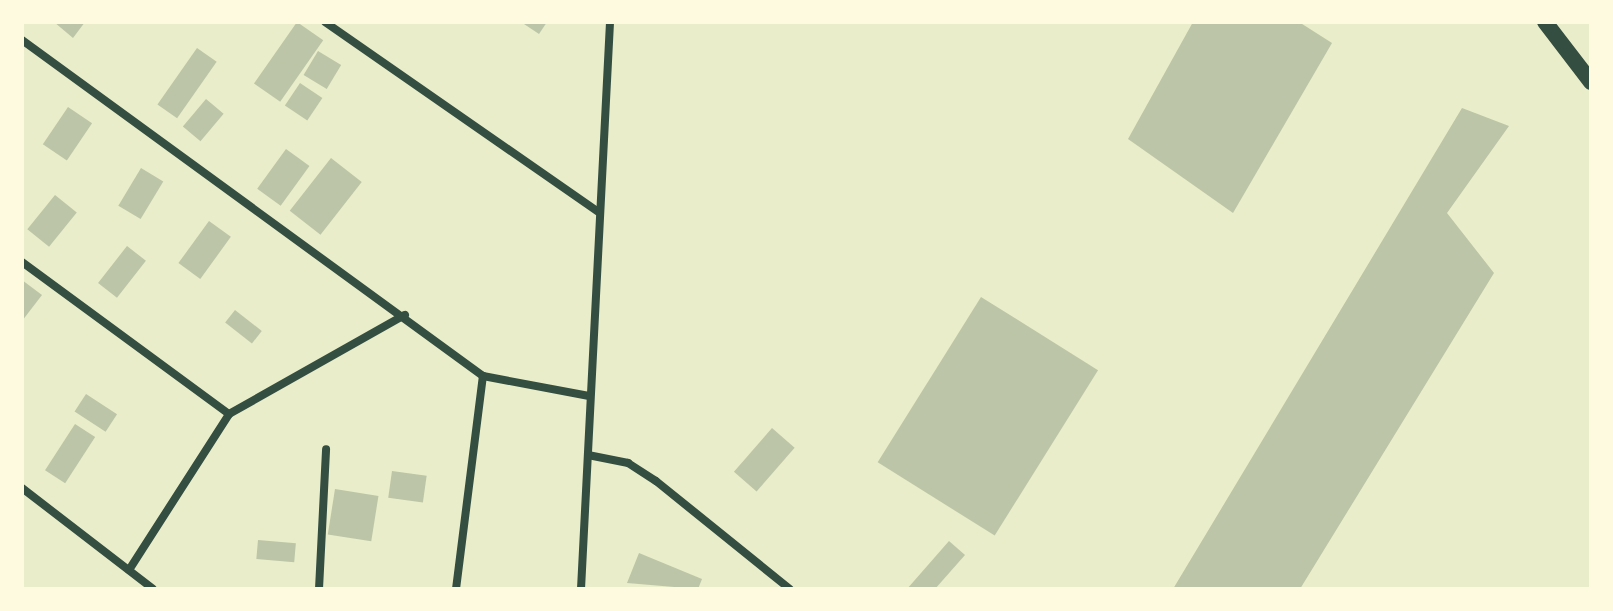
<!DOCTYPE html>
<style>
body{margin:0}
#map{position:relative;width:1613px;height:611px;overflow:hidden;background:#e9edc9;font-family:Roboto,sans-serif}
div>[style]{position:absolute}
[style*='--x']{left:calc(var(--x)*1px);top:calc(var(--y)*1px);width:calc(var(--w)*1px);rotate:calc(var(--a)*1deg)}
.building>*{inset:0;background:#bcc5a7;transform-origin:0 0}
.minor>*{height:8px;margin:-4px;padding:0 4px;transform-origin:4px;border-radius:4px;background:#344e41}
.secondary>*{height:16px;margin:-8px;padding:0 8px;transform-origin:8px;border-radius:8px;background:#344e41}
span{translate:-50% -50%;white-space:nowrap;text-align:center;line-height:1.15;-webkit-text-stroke:6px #fefae0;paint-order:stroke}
.frame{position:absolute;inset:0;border:24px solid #fefae0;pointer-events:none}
</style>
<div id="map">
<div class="building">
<i style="clip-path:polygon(54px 22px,85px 22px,73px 38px)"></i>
<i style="left:297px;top:22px;width:32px;height:75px;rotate:35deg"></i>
<i style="clip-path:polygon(521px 22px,547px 22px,539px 34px)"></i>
<i style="clip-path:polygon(1193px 22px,1299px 22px,1332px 43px,1233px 213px,1128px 139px)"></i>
<i style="left:197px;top:48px;width:24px;height:69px;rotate:35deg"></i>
<i style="left:318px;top:51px;width:27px;height:28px;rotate:31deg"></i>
<i style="left:300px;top:83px;width:27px;height:27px;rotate:34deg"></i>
<i style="left:206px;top:99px;width:23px;height:36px;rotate:40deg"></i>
<i style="left:68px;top:107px;width:29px;height:45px;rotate:34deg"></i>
<i style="clip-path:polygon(1462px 108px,1509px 126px,1447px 213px,1494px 273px,1300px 589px,1173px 589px)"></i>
<i style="left:286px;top:149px;width:29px;height:49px;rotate:36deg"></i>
<i style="left:331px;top:158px;width:39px;height:67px;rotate:38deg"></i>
<i style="left:141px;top:168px;width:26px;height:44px;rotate:31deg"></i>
<i style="left:55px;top:195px;width:28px;height:44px;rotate:39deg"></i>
<i style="left:209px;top:221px;width:27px;height:52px;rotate:36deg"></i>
<i style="left:127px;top:246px;width:24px;height:47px;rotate:38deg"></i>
<i style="clip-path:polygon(22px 280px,42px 295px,22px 321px)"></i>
<i style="left:981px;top:297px;width:138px;height:195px;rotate:32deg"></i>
<i style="left:235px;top:310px;width:34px;height:16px;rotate:38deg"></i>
<i style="left:86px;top:394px;width:37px;height:21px;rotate:33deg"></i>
<i style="left:75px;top:424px;width:24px;height:55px;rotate:33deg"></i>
<i style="left:772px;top:428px;width:30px;height:58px;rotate:41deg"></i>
<i style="left:392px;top:471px;width:35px;height:27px;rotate:8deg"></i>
<i style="left:335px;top:489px;width:44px;height:46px;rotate:9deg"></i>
<i style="left:258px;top:540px;width:38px;height:19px;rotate:5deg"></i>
<i style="clip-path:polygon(949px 541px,965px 555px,935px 589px,907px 589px)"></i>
<i style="clip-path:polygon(639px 553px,702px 579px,698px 589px,627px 583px)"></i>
</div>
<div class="minor">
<i style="--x:325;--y:22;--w:333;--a:34.8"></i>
<i style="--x:22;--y:40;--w:570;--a:36.09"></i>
<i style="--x:483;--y:376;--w:108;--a:10.7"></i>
<i style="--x:22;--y:262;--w:257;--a:36.3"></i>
<i style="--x:588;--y:455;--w:41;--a:11.3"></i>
<i style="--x:628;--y:463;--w:33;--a:33"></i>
<i style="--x:656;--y:481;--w:172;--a:38.9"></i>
<i style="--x:22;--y:488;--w:165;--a:37.6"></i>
<i style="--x:129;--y:570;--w:185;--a:-57.3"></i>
<i style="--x:229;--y:414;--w:202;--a:-29.4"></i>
<i style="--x:319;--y:589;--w:140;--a:-87.1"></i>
<i style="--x:456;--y:589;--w:215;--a:-82.8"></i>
<i style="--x:581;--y:589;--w:568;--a:-87.07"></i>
</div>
<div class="secondary">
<i style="--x:1545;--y:22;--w:76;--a:52.5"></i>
</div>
<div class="frame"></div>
</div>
